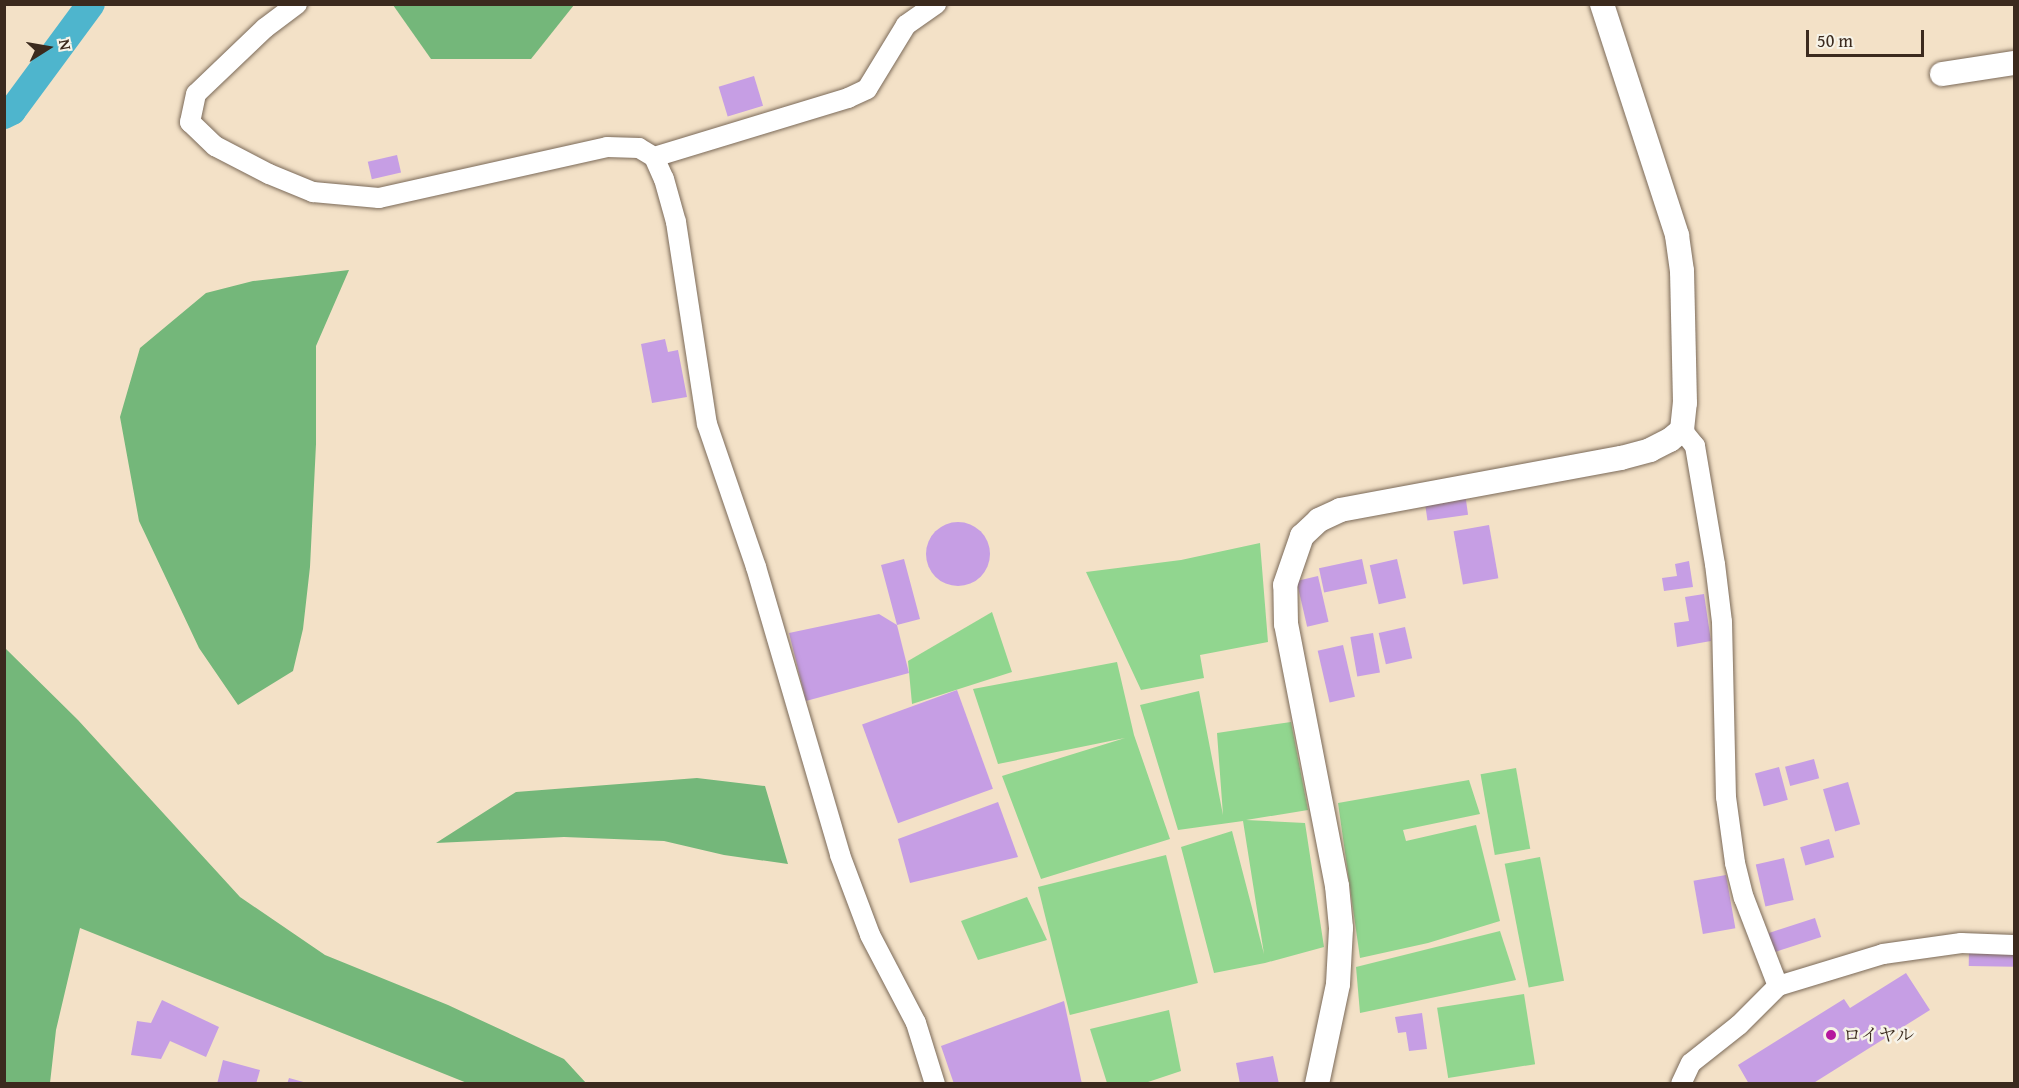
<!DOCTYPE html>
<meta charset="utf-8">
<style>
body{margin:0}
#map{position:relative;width:2019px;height:1088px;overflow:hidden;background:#f3e1c7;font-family:"Gentium Book Plus","Noto Serif JP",serif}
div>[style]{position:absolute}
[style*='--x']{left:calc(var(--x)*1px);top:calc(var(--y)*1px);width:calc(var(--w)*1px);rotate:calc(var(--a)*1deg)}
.green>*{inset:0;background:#91d68f;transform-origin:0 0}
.forest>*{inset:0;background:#74b77a}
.river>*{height:28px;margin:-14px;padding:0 14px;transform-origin:14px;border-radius:14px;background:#4eb5cd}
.building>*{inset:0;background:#c69ee4;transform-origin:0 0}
.round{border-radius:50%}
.roads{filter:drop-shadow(0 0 2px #7b6a59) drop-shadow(0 0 2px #7b6a59)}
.minor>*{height:20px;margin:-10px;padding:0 10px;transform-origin:10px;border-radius:10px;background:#fff}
.tertiary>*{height:24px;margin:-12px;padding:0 12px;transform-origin:12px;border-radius:12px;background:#fff}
.dots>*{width:16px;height:16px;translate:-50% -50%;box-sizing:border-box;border:3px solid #f7f3e8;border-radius:50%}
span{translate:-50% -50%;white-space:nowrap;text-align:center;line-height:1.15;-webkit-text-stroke:5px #f7f3e8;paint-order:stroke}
.poi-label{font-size:18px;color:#3b2a1e}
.left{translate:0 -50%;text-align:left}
.frame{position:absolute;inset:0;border:6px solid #3b2a1e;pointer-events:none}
.north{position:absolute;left:18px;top:18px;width:60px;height:60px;-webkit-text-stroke:4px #f7f3e8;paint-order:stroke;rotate:79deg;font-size:16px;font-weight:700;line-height:24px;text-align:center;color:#3b2a1e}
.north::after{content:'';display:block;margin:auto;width:21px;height:27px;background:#3b2a1e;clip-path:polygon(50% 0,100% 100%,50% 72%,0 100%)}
.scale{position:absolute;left:1806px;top:30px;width:118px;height:27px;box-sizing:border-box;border:3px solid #3b2a1e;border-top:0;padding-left:8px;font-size:18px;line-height:21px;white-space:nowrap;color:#3b2a1e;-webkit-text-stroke:4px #f7f3e8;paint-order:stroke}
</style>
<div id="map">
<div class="green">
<i style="clip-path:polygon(1260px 543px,1268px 642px,1200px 655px,1204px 678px,1141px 690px,1086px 572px,1181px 560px)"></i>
<i style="clip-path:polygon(992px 612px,1012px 672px,912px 704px,908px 661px)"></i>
<i style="clip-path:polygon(1117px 662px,1134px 735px,1170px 839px,1041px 879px,1002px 776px,1125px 738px,998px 764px,973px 689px)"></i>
<i style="clip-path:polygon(1199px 691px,1223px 815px,1217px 733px,1291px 722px,1308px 810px,1246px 820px,1305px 823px,1324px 947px,1265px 963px,1214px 973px,1181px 847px,1232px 831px,1264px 954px,1243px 821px,1178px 830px,1140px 705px)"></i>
<i style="left:1516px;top:768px;width:82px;height:36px;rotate:80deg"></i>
<i style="clip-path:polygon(1469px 780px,1480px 814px,1403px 830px,1406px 841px,1476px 825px,1500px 921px,1428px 943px,1360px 958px,1338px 803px)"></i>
<i style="left:1166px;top:855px;width:132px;height:132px;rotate:76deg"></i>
<i style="left:1540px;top:857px;width:126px;height:36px;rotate:79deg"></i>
<i style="clip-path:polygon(1027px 897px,1047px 940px,978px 960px,961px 921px)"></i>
<i style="clip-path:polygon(1500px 931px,1516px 980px,1360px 1013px,1356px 967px)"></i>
<i style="left:1524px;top:994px;width:71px;height:88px;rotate:81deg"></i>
<i style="clip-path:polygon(1169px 1010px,1181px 1071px,1145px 1083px,1107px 1083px,1090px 1029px)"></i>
</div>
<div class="forest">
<i style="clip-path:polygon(393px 5px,574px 5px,531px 59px,431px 59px)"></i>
<i style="clip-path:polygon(349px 270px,316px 346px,316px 444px,310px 567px,303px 629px,293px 671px,238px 705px,199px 648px,139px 521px,120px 417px,140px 348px,206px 293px,253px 281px)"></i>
<i style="clip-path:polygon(5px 648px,78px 720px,240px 897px,325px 955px,448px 1005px,564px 1059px,586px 1083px,467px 1083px,80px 928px,56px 1030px,50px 1083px,5px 1083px)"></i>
<i style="clip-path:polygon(697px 778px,765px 786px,788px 864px,724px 855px,664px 841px,564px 837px,436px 843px,516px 792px)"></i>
</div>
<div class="river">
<i style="--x:4;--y:115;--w:9;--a:-27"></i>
<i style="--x:12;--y:111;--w:133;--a:-53.6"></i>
</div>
<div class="building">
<i style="left:754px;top:76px;width:31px;height:37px;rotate:73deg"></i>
<i style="left:397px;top:155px;width:18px;height:30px;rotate:77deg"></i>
<i style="clip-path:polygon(665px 339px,668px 352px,678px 350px,687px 397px,652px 403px,641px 344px)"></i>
<i style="left:1465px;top:493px;width:22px;height:41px;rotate:82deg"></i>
<i class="round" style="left:926px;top:522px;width:64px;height:64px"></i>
<i style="left:1489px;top:525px;width:54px;height:36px;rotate:80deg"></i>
<i style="clip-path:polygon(904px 559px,920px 619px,897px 625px,909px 673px,806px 701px,789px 633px,879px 614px,897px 625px,881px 565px)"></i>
<i style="left:1362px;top:559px;width:25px;height:44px;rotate:78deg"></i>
<i style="left:1397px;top:559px;width:40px;height:28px;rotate:77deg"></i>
<i style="clip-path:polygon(1689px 561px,1693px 587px,1664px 591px,1662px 578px,1677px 576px,1675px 564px)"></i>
<i style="left:1318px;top:576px;width:47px;height:22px;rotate:77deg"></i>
<i style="clip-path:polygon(1704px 594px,1711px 641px,1677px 647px,1674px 623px,1689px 621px,1685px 597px)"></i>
<i style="left:1405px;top:627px;width:32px;height:27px;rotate:77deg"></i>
<i style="left:1373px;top:633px;width:40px;height:23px;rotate:80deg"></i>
<i style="left:1343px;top:645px;width:53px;height:26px;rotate:77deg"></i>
<i style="left:957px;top:690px;width:105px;height:101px;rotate:70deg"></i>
<i style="left:1814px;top:759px;width:20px;height:30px;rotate:75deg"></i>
<i style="left:1779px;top:767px;width:34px;height:25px;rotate:75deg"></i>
<i style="left:1848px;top:782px;width:44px;height:26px;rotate:74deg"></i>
<i style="clip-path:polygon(998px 802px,1018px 857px,910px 883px,898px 839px)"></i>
<i style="left:1829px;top:839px;width:19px;height:30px;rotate:74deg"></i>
<i style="left:1784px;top:858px;width:43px;height:29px;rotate:77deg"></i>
<i style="left:1726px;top:875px;width:54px;height:33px;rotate:80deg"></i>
<i style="left:1815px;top:918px;width:20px;height:49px;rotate:72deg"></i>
<i style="left:1969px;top:949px;width:45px;height:17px;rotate:1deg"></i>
<i style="clip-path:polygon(1906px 973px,1930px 1010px,1812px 1084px,1749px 1084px,1738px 1065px,1844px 999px,1850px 1008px)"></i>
<i style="clip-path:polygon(162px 1000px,219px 1027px,206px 1057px,170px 1041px,161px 1059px,131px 1055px,137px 1021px,151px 1023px)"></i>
<i style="clip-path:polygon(1064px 1001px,1082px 1084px,954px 1084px,941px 1046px)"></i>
<i style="clip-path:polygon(1422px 1013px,1427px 1049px,1409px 1051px,1406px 1032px,1398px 1033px,1395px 1017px)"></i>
<i style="clip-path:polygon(1273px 1056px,1279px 1084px,1240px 1084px,1236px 1063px)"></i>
<i style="clip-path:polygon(223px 1060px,260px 1070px,256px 1084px,217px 1084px)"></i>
<i style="clip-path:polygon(289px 1078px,307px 1083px,307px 1084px,287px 1084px)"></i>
</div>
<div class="roads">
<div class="minor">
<i style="--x:297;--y:4;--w:40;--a:143"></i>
<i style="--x:265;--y:28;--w:95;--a:136.3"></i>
<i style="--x:196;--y:94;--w:29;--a:102"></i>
<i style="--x:190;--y:122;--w:35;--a:44"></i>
<i style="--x:215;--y:146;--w:61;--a:27.4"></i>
<i style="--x:269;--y:174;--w:48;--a:22.2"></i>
<i style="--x:313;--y:192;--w:66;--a:5.2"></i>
<i style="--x:379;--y:198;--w:234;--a:-12.6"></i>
<i style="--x:607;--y:147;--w:32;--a:2"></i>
<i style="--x:639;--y:148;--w:17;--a:31"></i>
<i style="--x:654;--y:157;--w:24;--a:66"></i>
<i style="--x:664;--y:179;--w:45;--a:74.4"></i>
<i style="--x:676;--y:222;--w:204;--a:81.3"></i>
<i style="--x:707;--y:424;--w:151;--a:71.1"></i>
<i style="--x:756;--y:567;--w:300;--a:73.7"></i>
<i style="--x:840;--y:855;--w:85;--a:69.4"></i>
<i style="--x:870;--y:935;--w:99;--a:62.4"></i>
<i style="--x:916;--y:1023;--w:64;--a:72.7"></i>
<i style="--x:654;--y:157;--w:203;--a:-16.9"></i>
<i style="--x:848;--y:98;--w:21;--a:-25"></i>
<i style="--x:867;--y:89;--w:75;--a:-58.6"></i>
<i style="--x:906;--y:25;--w:37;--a:-35"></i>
<i style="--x:1682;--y:430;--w:21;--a:51"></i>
<i style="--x:1695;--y:446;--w:120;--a:80.4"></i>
<i style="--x:1715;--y:564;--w:58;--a:83.1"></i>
<i style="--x:1722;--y:622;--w:175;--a:88.7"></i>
<i style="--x:1726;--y:797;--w:67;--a:82.2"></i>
<i style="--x:1735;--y:863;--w:36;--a:76"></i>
<i style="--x:1744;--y:898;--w:94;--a:68.9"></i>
<i style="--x:1681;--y:1084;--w:23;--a:-65"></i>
<i style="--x:1691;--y:1063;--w:61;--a:-38.4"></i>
<i style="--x:1739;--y:1025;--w:55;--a:-45"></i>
<i style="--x:1778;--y:986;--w:110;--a:-16.9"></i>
<i style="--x:1883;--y:954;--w:79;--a:-8"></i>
<i style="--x:1961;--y:943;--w:53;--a:2.2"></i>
</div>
<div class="tertiary">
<i style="--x:1942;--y:74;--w:73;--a:-8.7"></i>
<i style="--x:1317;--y:1084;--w:102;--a:-78.1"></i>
<i style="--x:1338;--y:984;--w:56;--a:-86.9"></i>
<i style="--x:1341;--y:928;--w:42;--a:-95.4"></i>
<i style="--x:1337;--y:886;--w:267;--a:-101"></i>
<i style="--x:1286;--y:624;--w:39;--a:-91"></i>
<i style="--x:1285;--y:585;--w:52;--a:-70.9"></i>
<i style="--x:1302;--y:536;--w:23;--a:-43"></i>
<i style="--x:1319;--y:520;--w:23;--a:-25"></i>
<i style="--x:1340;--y:510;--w:286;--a:-10.5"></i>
<i style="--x:1621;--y:458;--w:30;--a:-15"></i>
<i style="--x:1650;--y:450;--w:22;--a:-27"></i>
<i style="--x:1670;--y:440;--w:16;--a:-40"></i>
<i style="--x:1682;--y:430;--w:27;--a:-84"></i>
<i style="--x:1685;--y:403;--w:132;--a:-91.3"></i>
<i style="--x:1682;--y:271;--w:36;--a:-98"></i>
<i style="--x:1677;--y:235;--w:243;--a:-108"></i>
</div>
</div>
<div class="dots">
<i style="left:1831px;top:1035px;background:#b5179e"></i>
</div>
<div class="poi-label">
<span class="left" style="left:1843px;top:1035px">ロイヤル</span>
</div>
<div class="frame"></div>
<div class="north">N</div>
<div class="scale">50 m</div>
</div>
